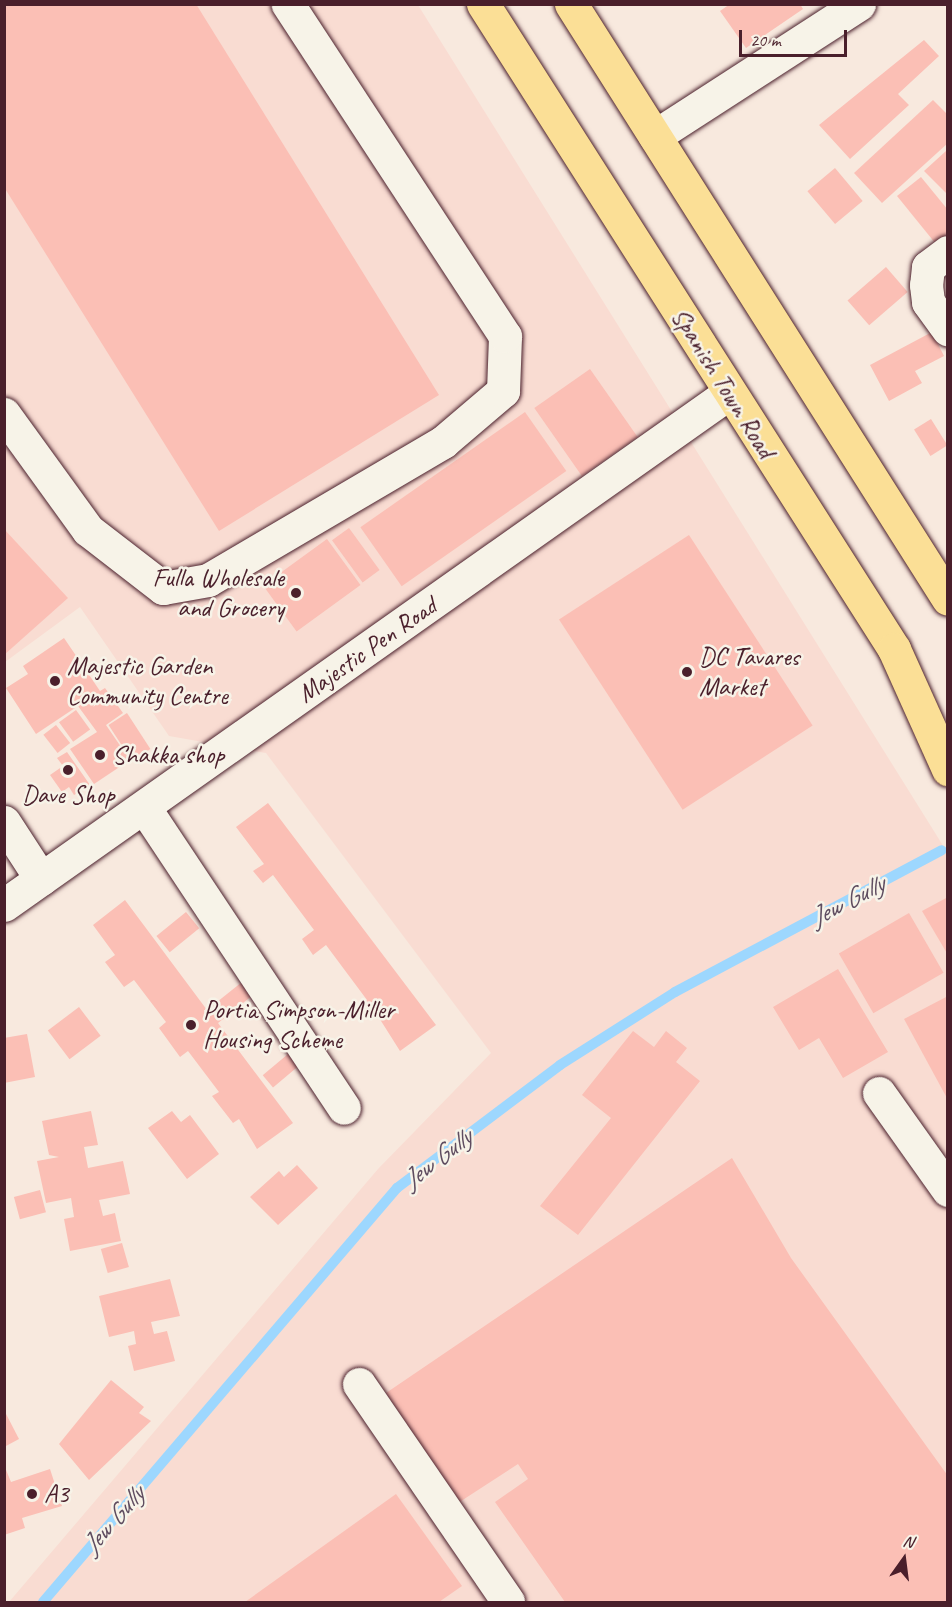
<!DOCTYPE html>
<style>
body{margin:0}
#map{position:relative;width:952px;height:1607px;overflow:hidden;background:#f8e9de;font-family:Caveat,sans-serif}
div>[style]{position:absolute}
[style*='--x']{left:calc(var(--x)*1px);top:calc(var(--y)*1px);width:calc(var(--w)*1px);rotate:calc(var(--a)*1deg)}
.built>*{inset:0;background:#f9dcd2}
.stream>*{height:10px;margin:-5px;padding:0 5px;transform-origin:5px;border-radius:5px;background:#9dd7fe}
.building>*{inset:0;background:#fbbfb5;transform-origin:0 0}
.roads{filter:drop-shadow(0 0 2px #4a1f2b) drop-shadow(0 0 2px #4a1f2b)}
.minor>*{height:33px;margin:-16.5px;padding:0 16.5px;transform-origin:16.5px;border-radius:16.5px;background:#f7f3e8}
.highway>*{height:33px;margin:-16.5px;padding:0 16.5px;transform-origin:16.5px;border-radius:16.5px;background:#fbdf96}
.dots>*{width:16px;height:16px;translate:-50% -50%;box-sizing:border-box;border:3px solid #f7f3e8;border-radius:50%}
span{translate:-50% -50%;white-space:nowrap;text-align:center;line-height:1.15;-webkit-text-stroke:5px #f7f3e8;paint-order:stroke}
.street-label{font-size:26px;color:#4a1f2b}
.poi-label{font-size:26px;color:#4a1f2b}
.right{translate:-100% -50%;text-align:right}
.left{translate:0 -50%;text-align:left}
.water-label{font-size:27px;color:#5f4d60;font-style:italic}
.frame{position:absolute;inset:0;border:6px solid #4a1f2b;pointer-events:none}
.north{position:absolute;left:874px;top:1529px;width:60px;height:60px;-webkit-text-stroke:4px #f7f3e8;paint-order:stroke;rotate:14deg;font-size:16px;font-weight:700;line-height:24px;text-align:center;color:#4a1f2b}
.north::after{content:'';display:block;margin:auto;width:21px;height:27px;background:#4a1f2b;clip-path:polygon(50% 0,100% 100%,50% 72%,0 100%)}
.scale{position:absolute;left:739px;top:30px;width:108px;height:27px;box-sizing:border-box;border:3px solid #4a1f2b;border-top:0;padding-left:8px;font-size:18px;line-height:21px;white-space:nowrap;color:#4a1f2b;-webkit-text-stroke:4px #f7f3e8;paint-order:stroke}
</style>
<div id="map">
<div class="built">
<i style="clip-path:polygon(5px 5px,418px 5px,947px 852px,947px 1602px,9px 1602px,378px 1169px,491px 1053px,266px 753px,169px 736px,80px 607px,5px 662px)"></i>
</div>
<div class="stream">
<i style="--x:43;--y:1602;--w:545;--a:-49.47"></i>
<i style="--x:397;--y:1188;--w:204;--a:-37"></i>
<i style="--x:560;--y:1065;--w:136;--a:-32.4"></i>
<i style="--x:675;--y:992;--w:302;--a:-28"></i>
</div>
<div class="building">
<i style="clip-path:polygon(4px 4px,196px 4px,439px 395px,219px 531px,4px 187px)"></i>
<i style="clip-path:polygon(730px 4px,800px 4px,803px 9px,746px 48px,720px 11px)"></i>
<i style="clip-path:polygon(924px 40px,939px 56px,898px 94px,909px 105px,850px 159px,819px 125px)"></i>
<i style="clip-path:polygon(933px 100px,948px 115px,948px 143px,882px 203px,854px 173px)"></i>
<i style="clip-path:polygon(946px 151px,948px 152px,948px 195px,924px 171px)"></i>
<i style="left:835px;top:168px;width:43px;height:36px;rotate:50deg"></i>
<i style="clip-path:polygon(921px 177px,948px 210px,944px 254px,897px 196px)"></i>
<i style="left:886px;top:267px;width:33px;height:51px;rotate:49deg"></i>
<i style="clip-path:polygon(932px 332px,944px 356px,915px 371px,922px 383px,889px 401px,870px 365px)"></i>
<i style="left:590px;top:369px;width:83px;height:68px;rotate:55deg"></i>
<i style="left:525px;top:412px;width:72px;height:201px;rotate:55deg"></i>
<i style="left:931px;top:419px;width:31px;height:20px;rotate:58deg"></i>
<i style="left:349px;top:528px;width:52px;height:21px;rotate:54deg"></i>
<i style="clip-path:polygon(4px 529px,68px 598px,4px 655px)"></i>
<i style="left:689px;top:535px;width:227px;height:155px;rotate:57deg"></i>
<i style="left:327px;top:539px;width:57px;height:79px;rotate:54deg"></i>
<i style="clip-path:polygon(64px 638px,100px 691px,105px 688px,123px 713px,106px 725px,130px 760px,94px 784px,70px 749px,97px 732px,78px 706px,36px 734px,6px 688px,28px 674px,23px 666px)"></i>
<i style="left:76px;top:710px;width:24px;height:21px;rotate:54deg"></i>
<i style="left:127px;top:713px;width:43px;height:22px;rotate:57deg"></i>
<i style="left:56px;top:725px;width:23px;height:16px;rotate:52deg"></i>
<i style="clip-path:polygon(67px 752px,90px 785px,74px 795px,69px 787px,62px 792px,50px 775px,63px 766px,57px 758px)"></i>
<i style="clip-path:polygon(268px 803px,436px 1025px,400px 1051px,376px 1013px,369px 1018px,360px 1006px,367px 1000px,326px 945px,313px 955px,302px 939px,314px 930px,273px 875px,263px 883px,253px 871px,264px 864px,236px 827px)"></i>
<i style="clip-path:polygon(948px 897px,948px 955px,922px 911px)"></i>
<i style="clip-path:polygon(125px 900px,207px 1010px,242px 982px,253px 995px,218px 1023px,293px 1123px,257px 1149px,239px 1119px,233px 1123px,212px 1096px,219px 1092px,188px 1051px,180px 1057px,159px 1028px,166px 1022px,134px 980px,124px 987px,105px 962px,115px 955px,93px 925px)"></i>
<i style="left:186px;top:912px;width:21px;height:38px;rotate:51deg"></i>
<i style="left:909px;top:913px;width:69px;height:81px;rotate:60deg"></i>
<i style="clip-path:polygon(838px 969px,888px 1052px,843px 1078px,819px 1038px,799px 1050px,773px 1007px)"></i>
<i style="clip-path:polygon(948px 996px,948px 1100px,904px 1019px)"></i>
<i style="left:79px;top:1007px;width:36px;height:39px;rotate:53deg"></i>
<i style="clip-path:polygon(633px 1031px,654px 1047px,666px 1031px,687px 1048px,676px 1062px,700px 1081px,578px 1235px,540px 1206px,611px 1118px,582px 1095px)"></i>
<i style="clip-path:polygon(27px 1034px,35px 1077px,4px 1083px,4px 1038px)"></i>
<i style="left:288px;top:1054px;width:16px;height:33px;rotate:50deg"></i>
<i style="clip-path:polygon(91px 1111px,98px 1145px,84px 1147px,88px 1168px,123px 1161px,130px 1194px,99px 1200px,103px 1216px,115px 1213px,121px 1241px,70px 1251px,64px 1219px,74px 1217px,71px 1198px,46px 1203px,37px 1161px,59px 1157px,49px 1155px,42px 1121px)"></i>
<i style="clip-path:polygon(172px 1111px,181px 1122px,190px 1115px,219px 1154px,187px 1179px,148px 1128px)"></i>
<i style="clip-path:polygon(732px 1158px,791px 1258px,948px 1476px,948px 1602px,565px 1602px,495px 1502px,528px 1479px,518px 1464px,458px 1503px,386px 1393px)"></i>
<i style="clip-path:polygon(297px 1165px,318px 1188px,278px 1225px,250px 1197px,279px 1171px,284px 1177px)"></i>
<i style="left:40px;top:1190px;width:23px;height:27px;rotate:75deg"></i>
<i style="left:122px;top:1243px;width:25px;height:22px;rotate:74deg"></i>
<i style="clip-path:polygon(170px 1279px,180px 1316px,151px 1322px,154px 1334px,167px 1331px,175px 1361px,134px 1371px,128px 1346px,136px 1344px,134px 1331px,109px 1337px,99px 1296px)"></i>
<i style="clip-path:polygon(111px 1380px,144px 1407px,139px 1413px,151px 1421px,89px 1480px,59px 1444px)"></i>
<i style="clip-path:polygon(4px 1410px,19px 1439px,6px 1446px,4px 1443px)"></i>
<i style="clip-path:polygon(4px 1465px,11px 1482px,50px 1469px,62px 1506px,22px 1518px,25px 1528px,4px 1535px)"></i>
<i style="clip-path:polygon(396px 1494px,462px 1586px,439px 1602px,245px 1602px)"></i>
</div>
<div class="roads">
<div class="minor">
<i style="--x:655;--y:136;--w:243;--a:-32.9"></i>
<i style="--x:948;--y:252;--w:25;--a:143"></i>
<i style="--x:928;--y:267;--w:18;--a:96"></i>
<i style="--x:926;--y:285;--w:17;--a:83"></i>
<i style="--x:928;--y:302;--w:34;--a:54"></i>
<i style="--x:4;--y:414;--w:143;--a:54.1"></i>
<i style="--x:88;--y:530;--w:95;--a:37.7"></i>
<i style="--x:163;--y:588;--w:46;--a:-10.1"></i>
<i style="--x:208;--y:580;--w:273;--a:-30.4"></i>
<i style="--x:443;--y:442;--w:79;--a:-40.4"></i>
<i style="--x:503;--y:391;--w:55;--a:-87.9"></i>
<i style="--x:505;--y:336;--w:397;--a:-123.2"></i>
<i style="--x:144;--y:807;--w:361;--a:56.4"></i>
<i style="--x:4;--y:822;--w:68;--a:57"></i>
<i style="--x:4;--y:905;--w:888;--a:-35.23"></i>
<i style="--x:879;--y:1093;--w:119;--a:54.6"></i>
<i style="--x:359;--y:1384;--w:264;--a:55.6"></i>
</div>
<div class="highway">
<i style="--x:483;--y:4;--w:765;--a:57.49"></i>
<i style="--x:894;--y:649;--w:132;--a:65.8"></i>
<i style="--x:571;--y:4;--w:704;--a:57.64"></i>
</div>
</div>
<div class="dots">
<i style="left:296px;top:593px;background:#4a1f2b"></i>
<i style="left:687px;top:672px;background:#4a1f2b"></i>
<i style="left:55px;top:681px;background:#4a1f2b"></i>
<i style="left:100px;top:755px;background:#4a1f2b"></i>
<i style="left:68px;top:770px;background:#4a1f2b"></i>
<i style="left:191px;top:1025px;background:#4a1f2b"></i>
<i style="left:32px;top:1494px;background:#4a1f2b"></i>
</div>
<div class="street-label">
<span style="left:723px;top:383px;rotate:58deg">Spanish Town Road</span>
<span style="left:367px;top:650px;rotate:-35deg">Majestic Pen Road</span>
</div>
<div class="poi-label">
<span class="right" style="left:284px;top:593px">Fulla Wholesale<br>and Grocery</span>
<span class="left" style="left:699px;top:672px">DC Tavares<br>Market</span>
<span class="left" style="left:67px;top:681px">Majestic Garden<br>Community Centre</span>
<span class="left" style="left:112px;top:755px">Shakka shop</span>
<span style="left:68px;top:795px">Dave Shop</span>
<span class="left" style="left:203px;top:1025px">Portia Simpson-Miller<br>Housing Scheme</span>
<span class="left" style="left:44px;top:1494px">A3</span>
</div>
<div class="water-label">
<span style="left:847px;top:901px;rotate:-28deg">Jew Gully</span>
<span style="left:437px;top:1159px;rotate:-38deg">Jew Gully</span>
<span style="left:113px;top:1520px;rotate:-49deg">Jew Gully</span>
</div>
<div class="frame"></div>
<div class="north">N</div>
<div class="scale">20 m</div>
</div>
